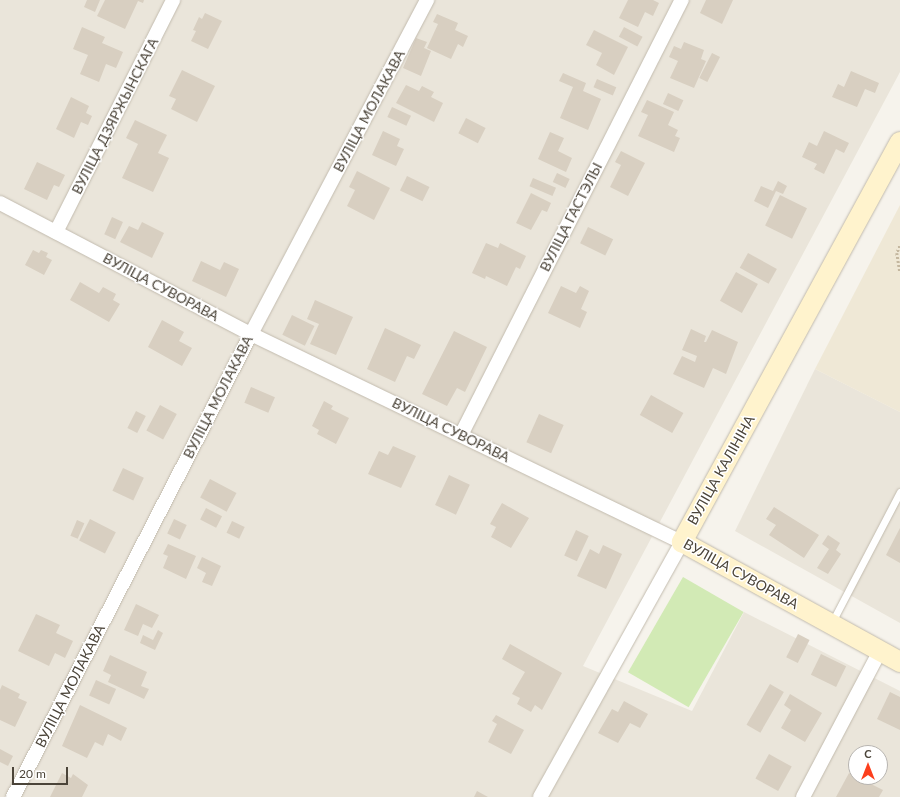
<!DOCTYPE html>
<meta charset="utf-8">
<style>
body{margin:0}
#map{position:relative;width:900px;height:797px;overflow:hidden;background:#f6f3ec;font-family:Lato,sans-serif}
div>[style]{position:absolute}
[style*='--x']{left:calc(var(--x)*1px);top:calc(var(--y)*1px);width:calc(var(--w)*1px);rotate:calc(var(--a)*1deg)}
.residential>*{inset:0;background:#eae5da}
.education>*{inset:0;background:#efe8d6}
.green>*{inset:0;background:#d2eab5;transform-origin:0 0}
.building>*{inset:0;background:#d8cfc1;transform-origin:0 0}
.path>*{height:2.5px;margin-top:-1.25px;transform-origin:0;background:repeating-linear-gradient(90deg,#c4b79f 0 2px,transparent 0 4px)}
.roads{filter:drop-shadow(0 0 1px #c2bbae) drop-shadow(0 0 1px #c2bbae)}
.lane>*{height:7px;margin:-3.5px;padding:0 3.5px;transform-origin:3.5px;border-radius:3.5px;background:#fff}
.street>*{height:14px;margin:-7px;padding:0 7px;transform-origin:7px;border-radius:7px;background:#fff}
.secondary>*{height:20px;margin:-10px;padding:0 10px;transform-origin:10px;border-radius:10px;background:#fff3cd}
span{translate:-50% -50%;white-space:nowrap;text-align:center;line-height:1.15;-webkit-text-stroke:3px #fff;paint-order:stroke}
.street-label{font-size:14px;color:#4b4439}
.north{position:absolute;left:848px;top:745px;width:40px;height:40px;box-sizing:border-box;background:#fff;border:1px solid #b7b4b0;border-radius:50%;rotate:0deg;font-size:11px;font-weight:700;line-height:16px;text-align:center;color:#4b4439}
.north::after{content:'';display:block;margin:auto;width:14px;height:18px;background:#fc3f1d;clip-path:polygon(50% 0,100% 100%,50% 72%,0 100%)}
.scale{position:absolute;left:12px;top:767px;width:56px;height:18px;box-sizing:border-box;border:2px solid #4b4439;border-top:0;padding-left:5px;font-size:12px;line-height:14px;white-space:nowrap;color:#4b4439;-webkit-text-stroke:3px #fff;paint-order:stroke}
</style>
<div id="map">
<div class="residential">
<i style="clip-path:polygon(evenodd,0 0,900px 0,900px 72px,583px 666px,692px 711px,744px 612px,900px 691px,900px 797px,0 797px,0 0,856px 753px,880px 753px,880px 777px,856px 777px,856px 753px)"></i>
<i style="clip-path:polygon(815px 369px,900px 412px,900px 623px,735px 531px)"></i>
</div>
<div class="education">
<i style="clip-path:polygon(900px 205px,900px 412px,815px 369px)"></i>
</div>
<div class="green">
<i style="left:683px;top:577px;width:70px;height:110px;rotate:30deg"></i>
</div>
<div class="building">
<i style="clip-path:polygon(87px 0,100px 0,95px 12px,84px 7px)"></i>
<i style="clip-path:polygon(105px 0,144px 0,143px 3px,138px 1px,125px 29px,97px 16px)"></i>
<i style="clip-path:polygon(628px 0,653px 0,659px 3px,653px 16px,645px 12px,638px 27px,619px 18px)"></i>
<i style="clip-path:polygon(706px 0,733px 0,722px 24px,700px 13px)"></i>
<i style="clip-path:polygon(205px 13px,222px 21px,208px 49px,191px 41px,196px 31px,193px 30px,199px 17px,202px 19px)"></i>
<i style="clip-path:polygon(437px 14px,458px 23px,455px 30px,468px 36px,463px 47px,458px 44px,451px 59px,427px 48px,438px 24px,433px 22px)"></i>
<i style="clip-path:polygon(82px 27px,105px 37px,102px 43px,123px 52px,116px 68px,106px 64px,99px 82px,80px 74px,88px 55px,73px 49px)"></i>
<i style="left:624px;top:27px;width:21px;height:11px;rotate:28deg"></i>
<i style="clip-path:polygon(594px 30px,628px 47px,614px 75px,596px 65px,602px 53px,586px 45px)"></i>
<i style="clip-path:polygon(416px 38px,427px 42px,424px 48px,431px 51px,421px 76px,403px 68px)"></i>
<i style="clip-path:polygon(684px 42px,704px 50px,701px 59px,706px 61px,694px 88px,670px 78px,678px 61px,669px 57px,674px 46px,681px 49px)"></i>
<i style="left:712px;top:53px;width:9px;height:28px;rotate:27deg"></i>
<i style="clip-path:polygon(182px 70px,215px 86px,197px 122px,171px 109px,176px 99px,169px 96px)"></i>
<i style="clip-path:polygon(851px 71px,879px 83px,875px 93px,865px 89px,857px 107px,832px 97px,838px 84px,844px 87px)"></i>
<i style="clip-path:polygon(563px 73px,586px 83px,583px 91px,601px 99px,588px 130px,560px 118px,573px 87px,559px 81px)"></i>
<i style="left:597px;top:79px;width:21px;height:9px;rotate:23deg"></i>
<i style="clip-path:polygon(406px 85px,419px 91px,422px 86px,434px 92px,431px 97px,443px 103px,434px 122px,396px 103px)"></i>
<i style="left:668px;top:93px;width:17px;height:12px;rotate:25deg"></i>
<i style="clip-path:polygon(71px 97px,89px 106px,86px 113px,92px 116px,88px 125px,81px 122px,74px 138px,56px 129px)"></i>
<i style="clip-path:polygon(647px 100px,674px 112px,668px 125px,678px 130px,675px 136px,680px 138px,674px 152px,638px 136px,648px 115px,641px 112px)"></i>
<i style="left:392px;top:107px;width:21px;height:11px;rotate:25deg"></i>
<i style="left:466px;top:118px;width:22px;height:17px;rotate:27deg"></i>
<i style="clip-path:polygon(135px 120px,167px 135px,158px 153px,169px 158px,153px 192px,122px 178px,138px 144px,126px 138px)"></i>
<i style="clip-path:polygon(383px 131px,400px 139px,397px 146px,404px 149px,396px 166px,372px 155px)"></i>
<i style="clip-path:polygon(824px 131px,849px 143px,844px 153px,836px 149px,824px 174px,814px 169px,817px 164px,802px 157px,809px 142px,817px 146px)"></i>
<i style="clip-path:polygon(550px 132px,564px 138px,558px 151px,572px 158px,566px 172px,538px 159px)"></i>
<i style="clip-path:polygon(621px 151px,645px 163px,628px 196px,610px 187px,621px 165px,615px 162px)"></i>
<i style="clip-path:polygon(37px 162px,65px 175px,59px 187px,54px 185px,47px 200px,24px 189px)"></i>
<i style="clip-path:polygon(357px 171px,390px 188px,374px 220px,347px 206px,355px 190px,349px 187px)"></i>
<i style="left:557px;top:173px;width:14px;height:10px;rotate:25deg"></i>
<i style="left:407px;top:176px;width:25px;height:16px;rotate:26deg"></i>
<i style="left:533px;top:178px;width:25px;height:9px;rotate:23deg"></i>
<i style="clip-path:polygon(778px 181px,787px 186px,783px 194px,776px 191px,768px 208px,754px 201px,761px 186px,773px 191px)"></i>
<i style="clip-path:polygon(531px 193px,551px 203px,547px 212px,542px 210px,531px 230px,516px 223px)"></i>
<i style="left:780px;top:195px;width:30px;height:34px;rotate:26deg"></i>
<i style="left:112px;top:217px;width:12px;height:19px;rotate:24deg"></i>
<i style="clip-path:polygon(142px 222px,164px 233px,152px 258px,120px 242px,129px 226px,138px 230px)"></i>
<i style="left:588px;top:227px;width:28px;height:18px;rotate:26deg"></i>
<i style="clip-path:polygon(486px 243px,498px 248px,500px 243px,526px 256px,520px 269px,516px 267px,507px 286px,486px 276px,485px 279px,472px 273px)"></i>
<i style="clip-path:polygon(33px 250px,39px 253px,41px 250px,48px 253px,46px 257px,52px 260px,44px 275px,25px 265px)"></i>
<i style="left:748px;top:253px;width:33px;height:17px;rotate:29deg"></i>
<i style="clip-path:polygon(201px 261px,220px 270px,224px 262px,239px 269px,226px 297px,192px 281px)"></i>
<i style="left:736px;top:272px;width:25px;height:33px;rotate:29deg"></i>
<i style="clip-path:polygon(80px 282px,99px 293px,103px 287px,116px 294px,113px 300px,120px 304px,109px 322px,70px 300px)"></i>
<i style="clip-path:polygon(561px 286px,576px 293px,580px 286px,589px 291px,581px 309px,587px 312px,580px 328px,548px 313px)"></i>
<i style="clip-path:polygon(315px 300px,353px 317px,336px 355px,310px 344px,319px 324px,307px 319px)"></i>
<i style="left:292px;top:315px;width:25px;height:22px;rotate:26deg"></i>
<i style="clip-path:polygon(162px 320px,184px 332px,179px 341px,192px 348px,182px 366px,148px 347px)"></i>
<i style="clip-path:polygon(385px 328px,421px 345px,414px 359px,407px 356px,395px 382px,367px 369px)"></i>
<i style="clip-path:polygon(691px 329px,706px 336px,704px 342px,706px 342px,712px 330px,738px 342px,726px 374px,713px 368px,704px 388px,673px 374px,682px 356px,695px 362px,697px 356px,682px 350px)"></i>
<i style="clip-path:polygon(454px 331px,487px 347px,465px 392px,457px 388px,447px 406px,422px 394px)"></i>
<i style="left:251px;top:387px;width:26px;height:17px;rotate:23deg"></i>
<i style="left:651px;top:395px;width:37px;height:23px;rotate:29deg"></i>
<i style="clip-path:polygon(324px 401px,333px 406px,331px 409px,349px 418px,336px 444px,317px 434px,319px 430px,312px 426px)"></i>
<i style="left:160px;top:405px;width:19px;height:29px;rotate:28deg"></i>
<i style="left:136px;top:411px;width:11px;height:19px;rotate:27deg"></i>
<i style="left:539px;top:414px;width:27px;height:31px;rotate:24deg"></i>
<i style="clip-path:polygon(393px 446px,416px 456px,401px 488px,368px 474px,379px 451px,388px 455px)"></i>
<i style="left:123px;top:468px;width:23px;height:25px;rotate:25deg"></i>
<i style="left:449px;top:475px;width:23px;height:33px;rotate:25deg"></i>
<i style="left:210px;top:479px;width:30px;height:21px;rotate:28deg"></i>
<i style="clip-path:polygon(502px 503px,529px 518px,511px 548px,491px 537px,496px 527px,490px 524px)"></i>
<i style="clip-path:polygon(774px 507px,819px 535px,804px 558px,769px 535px,776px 525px,766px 519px)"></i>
<i style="left:206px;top:508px;width:18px;height:13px;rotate:27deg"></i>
<i style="left:90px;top:519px;width:29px;height:24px;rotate:27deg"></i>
<i style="left:174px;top:519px;width:14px;height:16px;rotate:25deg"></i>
<i style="left:77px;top:520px;width:8px;height:17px;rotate:23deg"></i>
<i style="left:232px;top:521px;width:14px;height:13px;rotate:25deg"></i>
<i style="clip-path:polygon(900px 528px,900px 563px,886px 555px)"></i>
<i style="left:576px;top:530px;width:14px;height:28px;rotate:25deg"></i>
<i style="clip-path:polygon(828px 535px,840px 543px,836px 550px,841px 554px,828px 574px,817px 568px,829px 549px,822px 544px)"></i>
<i style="clip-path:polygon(168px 544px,196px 556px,186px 579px,163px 568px,168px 556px,163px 554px)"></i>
<i style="clip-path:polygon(603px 545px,622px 554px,606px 589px,577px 576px,590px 549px,599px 554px)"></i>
<i style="clip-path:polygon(202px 557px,221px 566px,212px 586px,202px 582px,206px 573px,197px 568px)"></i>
<i style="clip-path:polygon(136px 604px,159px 615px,152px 628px,143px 624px,138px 636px,124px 630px)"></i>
<i style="clip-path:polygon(36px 614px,60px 625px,56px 633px,73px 641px,65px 658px,55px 653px,49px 666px,18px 651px)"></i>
<i style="clip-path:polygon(158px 630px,163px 633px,155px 650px,140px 643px,143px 635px,153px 640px)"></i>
<i style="left:798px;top:634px;width:13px;height:26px;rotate:27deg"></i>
<i style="clip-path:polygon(510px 644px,562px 673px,542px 710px,535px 705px,531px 712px,517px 704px,520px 698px,512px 694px,525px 672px,502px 659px)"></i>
<i style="left:821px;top:654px;width:28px;height:23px;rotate:26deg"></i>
<i style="clip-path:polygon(110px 655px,147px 672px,141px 686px,149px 689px,144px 699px,108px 682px,111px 675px,103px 671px)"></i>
<i style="left:96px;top:680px;width:22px;height:17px;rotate:24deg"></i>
<i style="left:770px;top:684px;width:16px;height:47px;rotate:30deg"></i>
<i style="clip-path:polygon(2px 685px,20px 694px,18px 698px,27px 702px,15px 727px,0 720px,0 690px)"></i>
<i style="clip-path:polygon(890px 692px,900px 697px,900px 730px,877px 719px)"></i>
<i style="clip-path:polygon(790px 694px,822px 713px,805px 742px,781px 728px,791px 710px,784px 705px)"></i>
<i style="clip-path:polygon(624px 701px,648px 714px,640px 728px,630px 723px,618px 743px,598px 733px,612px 709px,618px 712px)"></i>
<i style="clip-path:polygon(80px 705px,127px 728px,121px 741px,108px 734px,103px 746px,95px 742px,87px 758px,62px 746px)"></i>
<i style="clip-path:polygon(496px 715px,524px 730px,511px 754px,488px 742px,497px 724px,492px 721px)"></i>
<i style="clip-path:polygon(0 749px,13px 756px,8px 766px,0 762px)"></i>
<i style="left:769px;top:754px;width:26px;height:28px;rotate:29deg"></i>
<i style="clip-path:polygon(62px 773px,71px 778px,73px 774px,88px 785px,82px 797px,50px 797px)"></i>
<i style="clip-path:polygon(849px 773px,883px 790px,879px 797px,836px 797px)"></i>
<i style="clip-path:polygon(477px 791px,488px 797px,474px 797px)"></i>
</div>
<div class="path">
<i style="--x:900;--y:246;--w:8;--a:113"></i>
<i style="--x:897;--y:253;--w:19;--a:81"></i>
</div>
<div class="roads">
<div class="lane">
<i style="--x:831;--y:624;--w:149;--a:-62.4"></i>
</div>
<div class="street">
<i style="--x:0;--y:203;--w:283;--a:27.6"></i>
<i style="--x:251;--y:334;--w:479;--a:25.8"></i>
<i style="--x:682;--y:542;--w:292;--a:119.1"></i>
<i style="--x:56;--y:232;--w:260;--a:-63.2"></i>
<i style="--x:461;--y:435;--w:488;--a:-63.1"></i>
<i style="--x:13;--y:797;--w:521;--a:-62.8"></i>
<i style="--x:251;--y:334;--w:378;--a:-62.2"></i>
<i style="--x:803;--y:797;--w:165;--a:-62.2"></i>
</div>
<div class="secondary">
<i style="--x:900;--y:142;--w:456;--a:118.6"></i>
<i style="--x:682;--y:542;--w:249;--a:28.8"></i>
</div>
</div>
<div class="street-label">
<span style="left:369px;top:111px;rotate:-62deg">ВУЛІЦА МОЛАКАВА</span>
<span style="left:115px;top:116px;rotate:-63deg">ВУЛІЦА ДЗЯРЖЫНСКАГА</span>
<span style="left:571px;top:217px;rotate:-63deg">ВУЛІЦА ГАСТЭЛЫ</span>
<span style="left:161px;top:287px;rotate:28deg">ВУЛІЦА СУВОРАВА</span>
<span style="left:218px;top:397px;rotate:-63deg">ВУЛІЦА МОЛАКАВА</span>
<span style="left:451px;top:430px;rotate:26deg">ВУЛІЦА СУВОРАВА</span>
<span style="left:721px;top:470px;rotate:-61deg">ВУЛІЦА КАЛІНІНА</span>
<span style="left:741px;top:574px;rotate:29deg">ВУЛІЦА СУВОРАВА</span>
<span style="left:70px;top:686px;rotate:-63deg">ВУЛІЦА МОЛАКАВА</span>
</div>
<div class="north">С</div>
<div class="scale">20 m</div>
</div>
